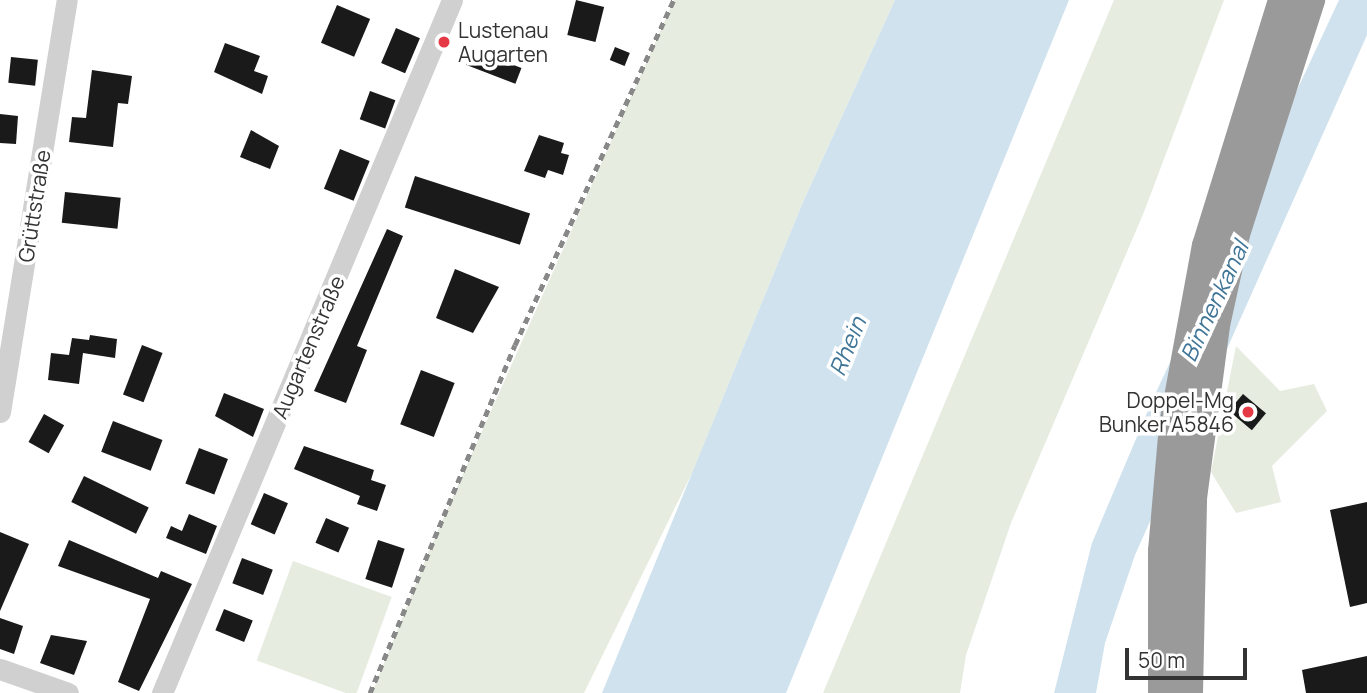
<!DOCTYPE html>
<meta charset="utf-8">
<style>
body{margin:0}
#map{position:relative;width:1367px;height:693px;overflow:hidden;background:#fff;font-family:Manrope,sans-serif}
div>[style]{position:absolute}
[style*='--x']{left:calc(var(--x)*1px);top:calc(var(--y)*1px);width:calc(var(--w)*1px);rotate:calc(var(--a)*1deg)}
.green>*{inset:0;background:#e6ecdf;transform-origin:0 0}
.water>*{inset:0;background:#cfe2ee}
.building>*{inset:0;background:#1a1a1a;transform-origin:0 0}
.minor>*{height:21px;margin:-10.5px;padding:0 10.5px;transform-origin:10.5px;border-radius:10.5px;background:#d0d0d0}
.highway>*{height:30px;margin:-15px;padding:0 15px;transform-origin:15px;border-radius:15px;background:#9a9a9a}
.rail>*{height:5px;margin-top:-2.5px;transform-origin:0;background:repeating-linear-gradient(90deg,#888 0 7px,transparent 0 12px)}
.dots>*{width:19px;height:19px;translate:-50% -50%;box-sizing:border-box;border:4px solid #fff;border-radius:50%}
span{translate:-50% -50%;white-space:nowrap;text-align:center;line-height:1.15;-webkit-text-stroke:7px #fff;paint-order:stroke}
.poi-label{font-size:21px;color:#333}
.left{translate:0 -50%;text-align:left}
.right{translate:-100% -50%;text-align:right}
.street-label{font-size:21px;color:#333}
.water-label{font-size:23px;color:#3f7597;font-style:italic}
.scale{position:absolute;left:1125px;top:648px;width:122px;height:32px;box-sizing:border-box;border:4px solid #333;border-top:0;padding-left:9px;font-size:21px;line-height:24px;white-space:nowrap;color:#333;-webkit-text-stroke:5px #fff;paint-order:stroke}
</style>
<div id="map">
<div class="green">
<i style="clip-path:polygon(674px 0,895px 0,803px 202px,693px 471px,584px 693px,372px 693px,430px 548px)"></i>
<i style="clip-path:polygon(1114px 0,1224px 0,1144px 212px,1011px 523px,966px 655px,960px 693px,823px 693px)"></i>
<i style="clip-path:polygon(1236px 346px,1280px 391px,1314px 384px,1327px 411px,1272px 466px,1281px 502px,1236px 513px,1211px 472px)"></i>
<i style="left:293px;top:561px;width:105px;height:106px;rotate:20deg"></i>
</div>
<div class="water">
<i style="clip-path:polygon(895px 0,1069px 0,786px 693px,602px 693px,803px 202px)"></i>
<i style="clip-path:polygon(1339px 0,1367px 0,1367px 35px,1135px 555px,1105px 643px,1096px 693px,1054px 693px,1092px 543px,1152px 401px)"></i>
</div>
<div class="building">
<i style="left:576px;top:0;width:29px;height:36px;rotate:14deg"></i>
<i style="left:337px;top:5px;width:36px;height:41px;rotate:23deg"></i>
<i style="left:396px;top:28px;width:26px;height:38px;rotate:23deg"></i>
<i style="clip-path:polygon(225px 43px,260px 56px,254px 71px,268px 76px,262px 94px,214px 72px)"></i>
<i style="left:615px;top:47px;width:16px;height:14px;rotate:22deg"></i>
<i style="left:472px;top:49px;width:53px;height:17px;rotate:21deg"></i>
<i style="left:11px;top:57px;width:27px;height:26px;rotate:6deg"></i>
<i style="clip-path:polygon(92px 70px,132px 76px,128px 104px,118px 103px,113px 147px,69px 142px,72px 117px,86px 118px)"></i>
<i style="left:370px;top:91px;width:27px;height:30px;rotate:20deg"></i>
<i style="clip-path:polygon(0 114px,18px 116px,16px 144px,0 143px)"></i>
<i style="clip-path:polygon(251px 130px,279px 146px,270px 169px,240px 157px)"></i>
<i style="clip-path:polygon(539px 135px,564px 143px,561px 153px,569px 155px,563px 175px,548px 170px,545px 178px,524px 171px)"></i>
<i style="left:340px;top:149px;width:32px;height:43px;rotate:22deg"></i>
<i style="left:415px;top:176px;width:121px;height:33px;rotate:18deg"></i>
<i style="left:65px;top:192px;width:56px;height:31px;rotate:6deg"></i>
<i style="clip-path:polygon(387px 229px,403px 236px,357px 346px,367px 350px,346px 403px,314px 391px)"></i>
<i style="clip-path:polygon(455px 269px,499px 287px,473px 333px,436px 318px)"></i>
<i style="clip-path:polygon(90px 335px,117px 339px,115px 358px,83px 353px,79px 384px,48px 380px,51px 353px,69px 355px,72px 338px,89px 340px)"></i>
<i style="left:142px;top:345px;width:22px;height:53px;rotate:21deg"></i>
<i style="left:421px;top:370px;width:36px;height:58px;rotate:21deg"></i>
<i style="clip-path:polygon(224px 393px,264px 409px,253px 437px,215px 416px)"></i>
<i style="left:1243px;top:394px;width:30px;height:22px;rotate:40deg"></i>
<i style="left:44px;top:414px;width:23px;height:32px;rotate:29deg"></i>
<i style="left:113px;top:421px;width:53px;height:33px;rotate:21deg"></i>
<i style="clip-path:polygon(304px 446px,374px 470px,371px 480px,386px 485px,377px 511px,357px 504px,360px 496px,294px 469px)"></i>
<i style="left:199px;top:448px;width:31px;height:38px;rotate:21deg"></i>
<i style="left:84px;top:476px;width:72px;height:29px;rotate:26deg"></i>
<i style="left:264px;top:493px;width:26px;height:34px;rotate:23deg"></i>
<i style="clip-path:polygon(1367px 502px,1367px 603px,1350px 607px,1330px 510px)"></i>
<i style="clip-path:polygon(189px 514px,217px 526px,206px 554px,166px 538px,171px 526px,182px 531px)"></i>
<i style="left:326px;top:518px;width:25px;height:27px;rotate:23deg"></i>
<i style="clip-path:polygon(0 532px,29px 544px,0 611px)"></i>
<i style="clip-path:polygon(69px 540px,158px 578px,161px 571px,192px 584px,139px 691px,118px 682px,150px 599px,58px 566px)"></i>
<i style="left:378px;top:540px;width:28px;height:41px;rotate:18deg"></i>
<i style="left:242px;top:558px;width:33px;height:27px;rotate:21deg"></i>
<i style="left:224px;top:609px;width:31px;height:23px;rotate:22deg"></i>
<i style="clip-path:polygon(0 618px,23px 626px,14px 654px,0 649px)"></i>
<i style="clip-path:polygon(51px 635px,87px 641px,74px 675px,40px 663px)"></i>
<i style="clip-path:polygon(1367px 656px,1367px 693px,1306px 693px,1302px 670px)"></i>
</div>
<div class="minor">
<i style="--x:0;--y:412;--w:417;--a:-80.8"></i>
<i style="--x:0;--y:669;--w:72;--a:19.4"></i>
<i style="--x:162;--y:693;--w:751;--a:-67.29"></i>
</div>
<div class="highway">
<i style="--x:1163;--y:693;--w:142;--a:-90"></i>
<i style="--x:1163;--y:551;--w:126;--a:-85"></i>
<i style="--x:1174;--y:425;--w:182;--a:-79.6"></i>
<i style="--x:1207;--y:246;--w:257;--a:-72.8"></i>
<i style="--x:1188;--y:693;--w:195;--a:-88.8"></i>
<i style="--x:1192;--y:498;--w:175;--a:-82.4"></i>
<i style="--x:1215;--y:325;--w:93;--a:-77.6"></i>
<i style="--x:1235;--y:234;--w:246;--a:-72.2"></i>
</div>
<div class="rail">
<i style="--x:370;--y:693;--w:377;--a:-67.4"></i>
<i style="--x:515;--y:345;--w:380;--a:-65.3"></i>
</div>
<div class="dots">
<i style="left:444px;top:42px;background:#e63946"></i>
<i style="left:1248px;top:412px;background:#e63946"></i>
</div>
<div class="poi-label">
<span class="left" style="left:458px;top:42px">Lustenau<br>Augarten</span>
<span class="right" style="left:1234px;top:412px">Doppel-Mg<br>Bunker A5846</span>
</div>
<div class="street-label">
<span style="left:34px;top:206px;rotate:-81deg">Grüttstraße</span>
<span style="left:308px;top:347px;rotate:-67deg">Augartenstraße</span>
</div>
<div class="water-label">
<span style="left:1214px;top:301px;rotate:-65deg">Binnenkanal</span>
<span style="left:847px;top:346px;rotate:-68deg">Rhein</span>
</div>
<div class="scale">50 m</div>
</div>
